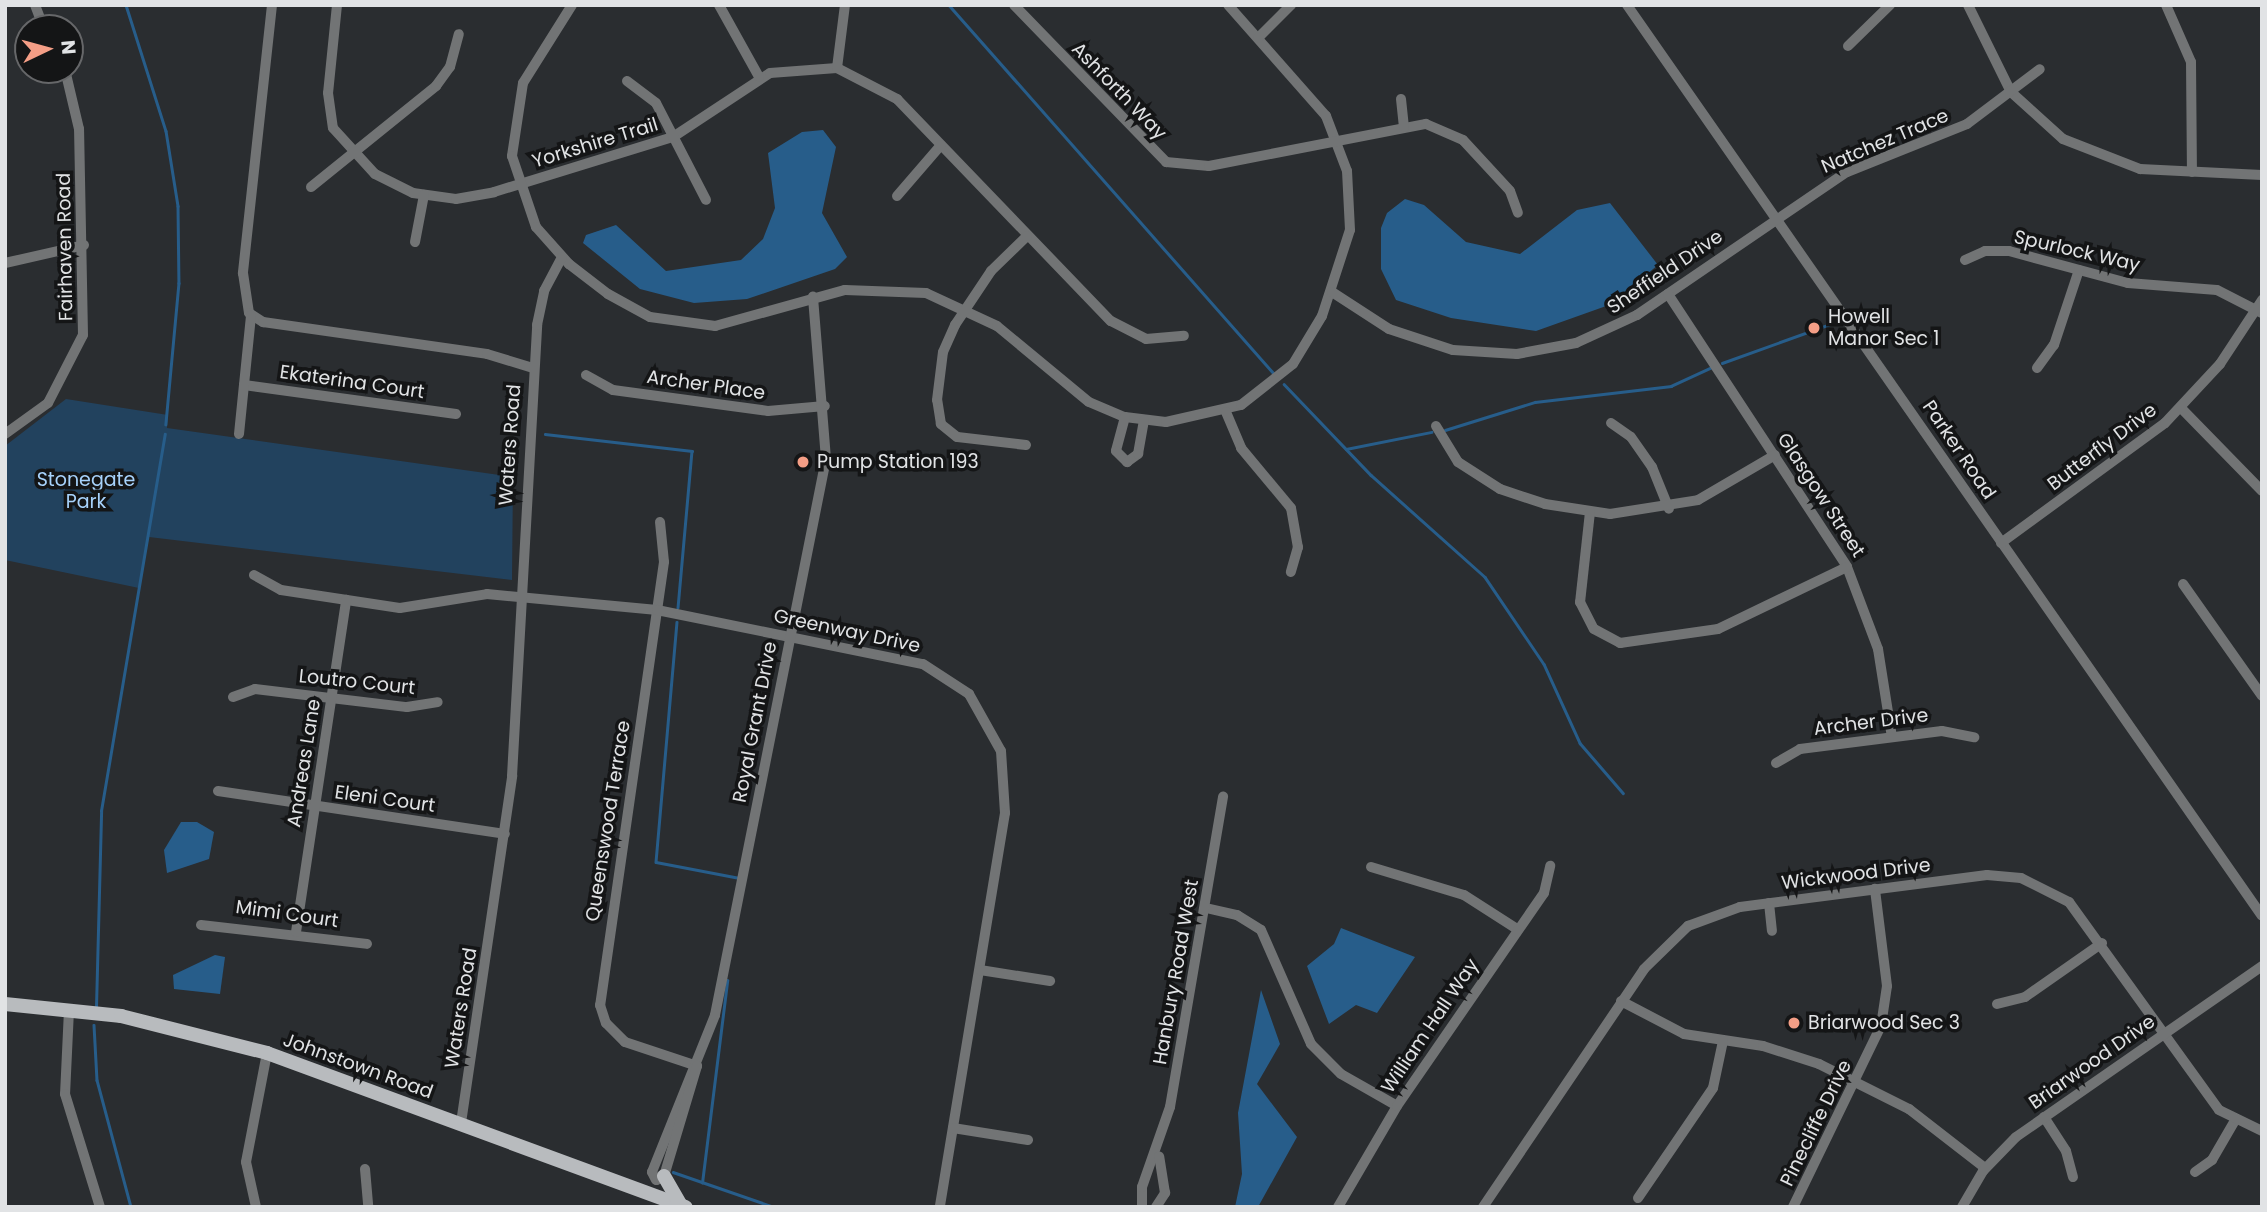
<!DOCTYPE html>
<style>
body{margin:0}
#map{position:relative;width:2267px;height:1212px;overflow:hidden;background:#2a2d30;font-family:Poppins,sans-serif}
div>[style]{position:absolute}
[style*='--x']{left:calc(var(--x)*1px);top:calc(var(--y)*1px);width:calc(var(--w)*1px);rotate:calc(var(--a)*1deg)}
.green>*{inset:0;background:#22425e}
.water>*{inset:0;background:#275d8a}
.stream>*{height:2.5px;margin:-1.25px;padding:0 1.25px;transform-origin:1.25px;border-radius:1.25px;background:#275d8a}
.minor>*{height:10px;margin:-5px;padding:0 5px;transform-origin:5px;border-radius:5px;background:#727475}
.major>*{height:14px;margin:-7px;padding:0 7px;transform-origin:7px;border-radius:7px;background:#b8bbbe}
.dots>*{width:19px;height:19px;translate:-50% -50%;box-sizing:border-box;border:4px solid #141516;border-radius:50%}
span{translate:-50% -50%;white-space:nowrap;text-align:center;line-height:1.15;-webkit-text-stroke:7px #141516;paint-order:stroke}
.street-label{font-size:19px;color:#e1e3e5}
.poi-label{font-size:19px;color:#e1e3e5}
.left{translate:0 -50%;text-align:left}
.park-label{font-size:19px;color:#a7d2fb}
.frame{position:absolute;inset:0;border:7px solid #e1e3e5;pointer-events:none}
.north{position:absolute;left:14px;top:14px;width:70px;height:70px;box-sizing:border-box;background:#141516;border:2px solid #666769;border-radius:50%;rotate:85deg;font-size:19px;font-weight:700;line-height:28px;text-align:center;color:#e1e3e5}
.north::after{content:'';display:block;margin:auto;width:24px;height:32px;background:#f49e86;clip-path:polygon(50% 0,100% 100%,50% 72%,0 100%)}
</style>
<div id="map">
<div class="green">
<i style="clip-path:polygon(66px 399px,168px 415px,167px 428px,513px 477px,512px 580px,149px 537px,139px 588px,5px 560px,5px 446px)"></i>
</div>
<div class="water">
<i style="clip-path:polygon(823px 130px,836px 147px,822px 213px,847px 257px,835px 269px,747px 299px,694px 303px,640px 289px,583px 243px,586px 235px,616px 225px,666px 271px,741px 260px,763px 239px,775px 208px,768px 153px,802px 132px)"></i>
<i style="clip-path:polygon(1405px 199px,1424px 205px,1466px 242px,1520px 254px,1577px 210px,1610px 203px,1658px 265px,1609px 305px,1536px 331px,1451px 318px,1396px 300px,1381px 269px,1381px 228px,1387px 213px)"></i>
<i style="clip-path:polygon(181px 822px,197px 822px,214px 832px,209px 859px,167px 873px,164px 850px)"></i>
<i style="clip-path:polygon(1341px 928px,1415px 957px,1377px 1013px,1356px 1005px,1329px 1024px,1307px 966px,1334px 944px)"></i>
<i style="clip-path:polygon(215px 955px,225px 957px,220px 994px,174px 989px,173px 975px)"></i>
<i style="clip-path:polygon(1261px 990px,1280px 1044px,1257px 1084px,1297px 1137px,1258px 1207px,1235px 1207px,1242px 1174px,1238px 1113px)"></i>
</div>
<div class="stream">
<i style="--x:126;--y:5;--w:132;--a:72.4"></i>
<i style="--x:166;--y:131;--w:76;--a:80.9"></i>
<i style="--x:178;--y:206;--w:77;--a:89.3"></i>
<i style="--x:179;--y:283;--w:142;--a:95.3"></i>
<i style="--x:949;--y:5;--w:492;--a:48.6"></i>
<i style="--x:1722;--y:363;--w:118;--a:-19.8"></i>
<i style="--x:1284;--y:384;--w:126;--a:46.3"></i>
<i style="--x:1371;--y:475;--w:153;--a:41.8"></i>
<i style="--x:1485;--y:577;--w:105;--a:55.9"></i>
<i style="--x:1544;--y:664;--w:87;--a:65.5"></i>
<i style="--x:1580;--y:743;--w:66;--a:49.3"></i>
<i style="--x:1445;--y:430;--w:94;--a:-17.3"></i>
<i style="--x:1535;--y:402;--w:137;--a:-6.7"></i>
<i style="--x:1671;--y:386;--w:45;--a:-24.9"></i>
<i style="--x:545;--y:434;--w:148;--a:6.6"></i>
<i style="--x:692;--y:451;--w:157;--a:95.1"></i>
<i style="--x:1346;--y:449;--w:87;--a:-11.3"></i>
<i style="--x:677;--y:622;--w:241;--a:95"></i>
<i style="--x:656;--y:862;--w:86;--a:10.8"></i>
<i style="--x:96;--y:1007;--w:196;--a:-88.5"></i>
<i style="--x:101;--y:811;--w:382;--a:-80.4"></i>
<i style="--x:94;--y:1025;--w:55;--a:86.9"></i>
<i style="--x:97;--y:1080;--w:131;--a:75"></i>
<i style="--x:673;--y:1172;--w:107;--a:19.1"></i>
<i style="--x:702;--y:1183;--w:204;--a:-82.9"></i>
</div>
<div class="minor">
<i style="--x:35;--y:5;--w:25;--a:69"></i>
<i style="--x:272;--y:5;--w:270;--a:96.2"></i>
<i style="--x:243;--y:273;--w:40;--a:81.5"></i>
<i style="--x:249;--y:313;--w:17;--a:33"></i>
<i style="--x:263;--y:322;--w:226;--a:8.1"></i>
<i style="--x:487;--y:354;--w:48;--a:16.9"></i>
<i style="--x:337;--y:5;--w:88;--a:95.8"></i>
<i style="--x:328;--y:93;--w:35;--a:82"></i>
<i style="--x:333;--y:128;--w:62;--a:47.6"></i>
<i style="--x:375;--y:174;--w:42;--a:26.6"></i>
<i style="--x:413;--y:193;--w:43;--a:7.9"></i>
<i style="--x:456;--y:199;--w:39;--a:-10"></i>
<i style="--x:494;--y:192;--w:187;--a:-17.1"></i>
<i style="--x:673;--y:137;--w:116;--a:-33.4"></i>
<i style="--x:770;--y:73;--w:67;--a:-4.3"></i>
<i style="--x:837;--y:68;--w:68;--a:27.3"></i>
<i style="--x:897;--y:99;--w:308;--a:46.1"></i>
<i style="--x:1111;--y:321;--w:39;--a:27"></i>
<i style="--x:1146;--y:339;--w:38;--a:-5"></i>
<i style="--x:572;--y:5;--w:92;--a:122.1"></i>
<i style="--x:523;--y:83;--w:74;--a:98.6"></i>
<i style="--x:512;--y:156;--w:75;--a:71.3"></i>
<i style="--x:536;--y:227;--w:50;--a:48.3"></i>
<i style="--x:569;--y:264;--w:49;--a:37.6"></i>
<i style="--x:608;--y:294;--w:48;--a:28.7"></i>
<i style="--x:650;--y:317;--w:66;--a:7.9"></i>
<i style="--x:715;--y:326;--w:135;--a:-15.5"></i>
<i style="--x:845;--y:290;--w:81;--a:2.1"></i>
<i style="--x:926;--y:293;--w:78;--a:24.9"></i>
<i style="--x:997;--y:326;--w:119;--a:39.6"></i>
<i style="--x:1089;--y:402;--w:39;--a:23"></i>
<i style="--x:1125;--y:417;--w:41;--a:7"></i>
<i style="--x:1166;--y:422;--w:77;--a:-12.8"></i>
<i style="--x:1241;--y:405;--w:66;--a:-38.3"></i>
<i style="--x:1293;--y:364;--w:56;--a:-58.9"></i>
<i style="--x:1322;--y:316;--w:90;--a:-72"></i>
<i style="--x:1350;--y:230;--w:59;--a:-92.9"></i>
<i style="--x:1347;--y:171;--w:59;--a:-110.9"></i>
<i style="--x:1326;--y:116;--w:148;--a:-131.4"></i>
<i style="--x:719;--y:5;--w:82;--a:60.9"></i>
<i style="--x:1014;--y:5;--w:219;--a:45.9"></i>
<i style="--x:1166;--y:162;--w:43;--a:5.3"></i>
<i style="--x:1209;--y:166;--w:221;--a:-11"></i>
<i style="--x:1426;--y:124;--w:40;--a:23.4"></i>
<i style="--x:1463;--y:140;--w:69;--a:47.3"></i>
<i style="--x:1510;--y:191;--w:23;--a:70"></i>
<i style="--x:1627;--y:5;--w:1110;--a:55.12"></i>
<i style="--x:1968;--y:5;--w:97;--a:63.7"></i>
<i style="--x:2011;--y:92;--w:70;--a:42.1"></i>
<i style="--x:2063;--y:139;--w:83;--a:21.3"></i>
<i style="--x:2140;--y:169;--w:122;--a:2.8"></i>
<i style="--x:2166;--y:5;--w:62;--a:66.3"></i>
<i style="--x:2191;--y:62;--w:110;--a:89.5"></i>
<i style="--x:1258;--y:38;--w:47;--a:-45"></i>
<i style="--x:1848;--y:46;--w:59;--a:-44.3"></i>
<i style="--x:837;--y:68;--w:64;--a:-82.8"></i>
<i style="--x:627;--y:81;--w:36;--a:37"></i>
<i style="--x:656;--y:103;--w:109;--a:62.7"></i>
<i style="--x:1401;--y:99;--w:28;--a:84"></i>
<i style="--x:311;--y:187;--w:161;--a:-38.9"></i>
<i style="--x:436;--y:86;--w:24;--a:-54"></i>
<i style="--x:450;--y:67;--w:34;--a:-75"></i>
<i style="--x:897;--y:196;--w:67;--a:-49.2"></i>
<i style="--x:415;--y:242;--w:48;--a:-79.2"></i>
<i style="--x:1965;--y:260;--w:22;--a:-24"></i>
<i style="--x:1985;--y:251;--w:24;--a:0"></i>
<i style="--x:2009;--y:251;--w:123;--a:15.1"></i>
<i style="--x:2128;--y:283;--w:89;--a:4.5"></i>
<i style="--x:2217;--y:290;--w:51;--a:27.1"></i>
<i style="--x:5;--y:263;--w:81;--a:-12.8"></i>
<i style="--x:1332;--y:292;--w:68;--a:33"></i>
<i style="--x:1389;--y:329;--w:67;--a:18.2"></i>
<i style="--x:1453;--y:350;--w:64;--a:3.6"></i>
<i style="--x:1517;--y:354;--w:60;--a:-10.6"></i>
<i style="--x:1576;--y:343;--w:67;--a:-24.7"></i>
<i style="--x:1637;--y:315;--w:254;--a:-34.3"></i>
<i style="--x:1847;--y:172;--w:129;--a:-21.8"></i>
<i style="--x:1967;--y:124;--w:91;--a:-37"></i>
<i style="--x:1668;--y:294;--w:326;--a:56.7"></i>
<i style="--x:1847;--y:567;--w:88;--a:69.3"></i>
<i style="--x:1878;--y:649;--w:89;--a:81"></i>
<i style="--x:2037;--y:368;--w:29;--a:-54"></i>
<i style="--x:2054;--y:345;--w:79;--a:-71.6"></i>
<i style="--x:586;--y:375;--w:31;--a:29"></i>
<i style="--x:613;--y:390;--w:156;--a:7.7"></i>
<i style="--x:768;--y:411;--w:57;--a:-5"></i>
<i style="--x:244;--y:385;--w:214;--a:7.8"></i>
<i style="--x:2181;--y:408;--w:116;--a:45.7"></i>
<i style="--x:1226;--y:412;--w:39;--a:67"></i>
<i style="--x:1241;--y:448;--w:78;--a:50.2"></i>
<i style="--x:1291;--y:508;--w:40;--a:80"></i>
<i style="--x:1298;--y:547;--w:26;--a:106"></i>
<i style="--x:1125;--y:417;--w:35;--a:105"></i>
<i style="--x:1116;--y:451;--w:16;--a:45"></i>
<i style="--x:1127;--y:462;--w:14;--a:-36"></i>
<i style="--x:1138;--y:454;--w:34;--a:-80"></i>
<i style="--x:1611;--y:423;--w:24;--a:35"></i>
<i style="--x:1631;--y:437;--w:37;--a:55"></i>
<i style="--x:1652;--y:467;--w:45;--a:68"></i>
<i style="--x:1436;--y:426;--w:42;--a:58.6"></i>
<i style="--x:1458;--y:462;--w:50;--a:32.7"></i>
<i style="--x:1500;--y:489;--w:47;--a:18.4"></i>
<i style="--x:1545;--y:504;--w:66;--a:8.7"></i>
<i style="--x:1610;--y:514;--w:89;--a:-9"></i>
<i style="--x:1698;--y:500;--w:89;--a:-30.3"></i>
<i style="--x:5;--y:434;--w:53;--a:-35.8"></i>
<i style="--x:48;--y:403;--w:76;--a:-62.8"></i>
<i style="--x:83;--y:335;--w:206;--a:-91.1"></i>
<i style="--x:79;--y:129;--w:61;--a:-103.3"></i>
<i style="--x:239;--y:434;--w:119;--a:-84.2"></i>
<i style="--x:1026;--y:445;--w:69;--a:-173.4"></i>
<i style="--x:957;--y:437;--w:21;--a:-141"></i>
<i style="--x:941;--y:424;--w:24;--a:-99"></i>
<i style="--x:937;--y:400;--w:48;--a:-82.9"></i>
<i style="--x:943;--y:352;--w:30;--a:-66"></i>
<i style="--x:955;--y:325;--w:65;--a:-56.3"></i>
<i style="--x:991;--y:271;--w:50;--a:-44.2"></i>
<i style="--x:1590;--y:512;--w:91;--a:96.3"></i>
<i style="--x:1580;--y:602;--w:30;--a:63"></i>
<i style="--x:1594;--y:629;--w:30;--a:28"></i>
<i style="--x:1620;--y:643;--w:99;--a:-8.1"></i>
<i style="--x:1718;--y:629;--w:143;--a:-25.7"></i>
<i style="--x:660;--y:522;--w:40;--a:84.3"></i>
<i style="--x:664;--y:562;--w:448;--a:98.2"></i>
<i style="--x:600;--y:1005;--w:19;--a:72"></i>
<i style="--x:606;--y:1023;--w:27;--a:45"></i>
<i style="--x:625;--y:1042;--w:76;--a:18.4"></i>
<i style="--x:2001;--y:543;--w:203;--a:-36.2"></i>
<i style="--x:2165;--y:423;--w:81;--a:-47"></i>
<i style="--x:2220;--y:364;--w:77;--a:-56.7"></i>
<i style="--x:254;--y:575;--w:31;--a:29"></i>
<i style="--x:281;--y:590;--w:120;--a:8.6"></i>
<i style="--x:400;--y:608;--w:88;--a:-9.1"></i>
<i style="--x:487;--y:594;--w:171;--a:5.4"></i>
<i style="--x:657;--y:610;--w:271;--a:11.5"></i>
<i style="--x:923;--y:664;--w:55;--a:33.1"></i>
<i style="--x:969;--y:694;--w:65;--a:60.7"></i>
<i style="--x:1001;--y:751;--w:62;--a:86.3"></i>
<i style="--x:1005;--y:813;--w:399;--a:99.4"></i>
<i style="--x:2183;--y:584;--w:137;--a:54.8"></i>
<i style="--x:233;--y:697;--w:23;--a:-20"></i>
<i style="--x:255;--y:689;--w:153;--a:6.8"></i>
<i style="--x:407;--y:707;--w:31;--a:-9"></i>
<i style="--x:1776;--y:763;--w:28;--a:-30"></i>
<i style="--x:1800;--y:749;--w:143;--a:-7.2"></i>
<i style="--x:1942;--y:731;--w:33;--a:11"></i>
<i style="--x:218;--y:791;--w:290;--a:8.5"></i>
<i style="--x:1371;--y:867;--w:97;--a:16.8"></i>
<i style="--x:1464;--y:895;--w:63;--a:32.7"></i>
<i style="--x:1769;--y:903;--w:28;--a:84"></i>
<i style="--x:1206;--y:908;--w:32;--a:13"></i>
<i style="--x:1237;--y:915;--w:28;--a:32"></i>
<i style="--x:1261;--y:930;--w:124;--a:66.3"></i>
<i style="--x:1311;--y:1044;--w:42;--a:45"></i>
<i style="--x:1341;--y:1074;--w:64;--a:29.7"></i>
<i style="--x:201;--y:925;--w:167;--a:6.5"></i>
<i style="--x:296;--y:932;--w:336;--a:-81.4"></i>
<i style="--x:980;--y:970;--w:71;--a:8.9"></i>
<i style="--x:1621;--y:1001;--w:71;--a:27.6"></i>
<i style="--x:1684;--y:1034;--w:80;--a:8.6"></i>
<i style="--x:1763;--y:1046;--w:59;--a:17.8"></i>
<i style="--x:1819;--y:1064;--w:101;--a:26.6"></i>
<i style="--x:1909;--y:1109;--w:96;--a:37.8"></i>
<i style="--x:1997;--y:1004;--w:29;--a:-14"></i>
<i style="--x:2025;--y:997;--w:94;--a:-35"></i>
<i style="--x:69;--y:1010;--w:84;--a:92.7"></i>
<i style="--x:65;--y:1094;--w:118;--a:72.8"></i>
<i style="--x:2044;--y:1117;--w:40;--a:57.1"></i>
<i style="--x:2066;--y:1151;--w:27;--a:75"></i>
<i style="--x:461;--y:1123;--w:351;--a:-81.6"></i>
<i style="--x:512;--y:776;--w:452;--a:-86.8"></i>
<i style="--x:537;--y:325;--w:35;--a:-78"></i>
<i style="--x:544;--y:291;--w:38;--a:-62"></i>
<i style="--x:953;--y:1128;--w:76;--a:9.1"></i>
<i style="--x:365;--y:1169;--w:38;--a:85"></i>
<i style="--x:2195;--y:1172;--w:21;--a:-35"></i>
<i style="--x:2212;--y:1160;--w:44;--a:-59.9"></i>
<i style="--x:656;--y:1180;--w:9;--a:-117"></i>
<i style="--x:652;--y:1172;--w:169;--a:-68.1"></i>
<i style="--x:715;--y:1015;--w:567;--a:-78.71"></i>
<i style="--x:826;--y:459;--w:163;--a:-94.6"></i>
<i style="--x:657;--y:1180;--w:8;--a:-30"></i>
<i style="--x:664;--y:1176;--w:115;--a:-73.3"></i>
<i style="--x:1638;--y:1198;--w:133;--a:-55.7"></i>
<i style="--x:1713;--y:1088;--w:48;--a:-78"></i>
<i style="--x:256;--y:1207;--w:46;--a:-102.5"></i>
<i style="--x:246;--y:1162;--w:111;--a:-79.1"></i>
<i style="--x:1142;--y:1207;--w:20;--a:-90"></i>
<i style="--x:1142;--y:1187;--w:85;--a:-70.7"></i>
<i style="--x:1170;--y:1107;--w:315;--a:-80.3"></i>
<i style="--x:1156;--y:1207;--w:17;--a:-57"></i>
<i style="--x:1165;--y:1193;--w:37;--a:-99"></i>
<i style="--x:1338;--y:1207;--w:117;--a:-59.7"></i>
<i style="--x:1397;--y:1106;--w:259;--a:-55.4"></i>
<i style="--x:1544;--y:893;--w:28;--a:-77"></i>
<i style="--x:1483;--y:1207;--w:287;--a:-55.9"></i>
<i style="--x:1644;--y:969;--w:62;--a:-44.3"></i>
<i style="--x:1688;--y:926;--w:55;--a:-20.1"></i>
<i style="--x:1740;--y:907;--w:249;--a:-7.4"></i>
<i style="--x:1987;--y:875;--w:34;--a:5"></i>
<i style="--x:2021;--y:878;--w:54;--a:26.6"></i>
<i style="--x:2069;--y:902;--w:256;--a:54.2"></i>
<i style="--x:2219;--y:1110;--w:48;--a:26"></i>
<i style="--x:1793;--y:1207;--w:201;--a:-64.1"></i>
<i style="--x:1881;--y:1026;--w:40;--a:-81.5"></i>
<i style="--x:1887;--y:986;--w:98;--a:-97.1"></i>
<i style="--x:1962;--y:1207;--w:42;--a:-59.7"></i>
<i style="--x:1983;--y:1171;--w:47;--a:-45.9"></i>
<i style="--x:2016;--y:1137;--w:300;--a:-34.8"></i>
</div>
<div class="major">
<i style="--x:5;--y:1004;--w:117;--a:5.9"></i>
<i style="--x:121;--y:1016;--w:151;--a:14.2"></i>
<i style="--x:267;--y:1053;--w:446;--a:20.2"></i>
<i style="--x:664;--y:1176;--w:32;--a:60"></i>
</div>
<div class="dots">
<i style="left:1814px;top:328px;background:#f49e86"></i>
<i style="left:803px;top:462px;background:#f49e86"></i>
<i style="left:1794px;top:1023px;background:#f49e86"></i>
</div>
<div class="street-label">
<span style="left:1119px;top:91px;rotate:46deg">Ashforth Way</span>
<span style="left:1885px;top:141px;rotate:-23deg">Natchez Trace</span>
<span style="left:595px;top:143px;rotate:-17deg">Yorkshire Trail</span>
<span style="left:65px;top:247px;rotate:-91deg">Fairhaven Road</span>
<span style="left:2077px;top:251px;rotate:13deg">Spurlock Way</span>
<span style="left:1665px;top:272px;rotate:-34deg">Sheffield Drive</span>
<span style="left:352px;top:382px;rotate:8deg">Ekaterina Court</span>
<span style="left:706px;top:385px;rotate:8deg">Archer Place</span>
<span style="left:510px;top:445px;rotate:-86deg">Waters Road</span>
<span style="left:2102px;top:447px;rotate:-37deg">Butterfly Drive</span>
<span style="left:1959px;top:450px;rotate:56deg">Parker Road</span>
<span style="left:1821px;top:495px;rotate:57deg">Glasgow Street</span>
<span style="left:847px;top:631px;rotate:12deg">Greenway Drive</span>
<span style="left:357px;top:682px;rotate:6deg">Loutro Court</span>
<span style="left:755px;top:722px;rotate:-79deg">Royal Grant Drive</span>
<span style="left:1871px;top:722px;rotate:-7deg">Archer Drive</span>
<span style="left:304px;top:763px;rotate:-81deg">Andreas Lane</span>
<span style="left:385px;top:799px;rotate:8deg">Eleni Court</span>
<span style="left:608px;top:821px;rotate:-81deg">Queenswood Terrace</span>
<span style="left:1856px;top:874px;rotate:-7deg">Wickwood Drive</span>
<span style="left:287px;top:914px;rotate:8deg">Mimi Court</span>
<span style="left:1176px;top:972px;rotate:-80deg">Hanbury Road West</span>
<span style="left:461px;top:1008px;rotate:-81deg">Waters Road</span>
<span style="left:1430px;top:1026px;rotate:-56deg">William Hall Way</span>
<span style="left:2092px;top:1062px;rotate:-35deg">Briarwood Drive</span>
<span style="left:358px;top:1066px;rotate:20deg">Johnstown Road</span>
<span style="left:1816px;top:1123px;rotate:-64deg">Pinecliffe Drive</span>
</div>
<div class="poi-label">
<span class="left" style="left:1828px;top:328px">Howell<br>Manor Sec 1</span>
<span class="left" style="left:817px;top:462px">Pump Station 193</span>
<span class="left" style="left:1808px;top:1023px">Briarwood Sec 3</span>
</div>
<div class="park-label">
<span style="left:86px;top:491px">Stonegate<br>Park</span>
</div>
<div class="frame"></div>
<div class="north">N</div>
</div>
